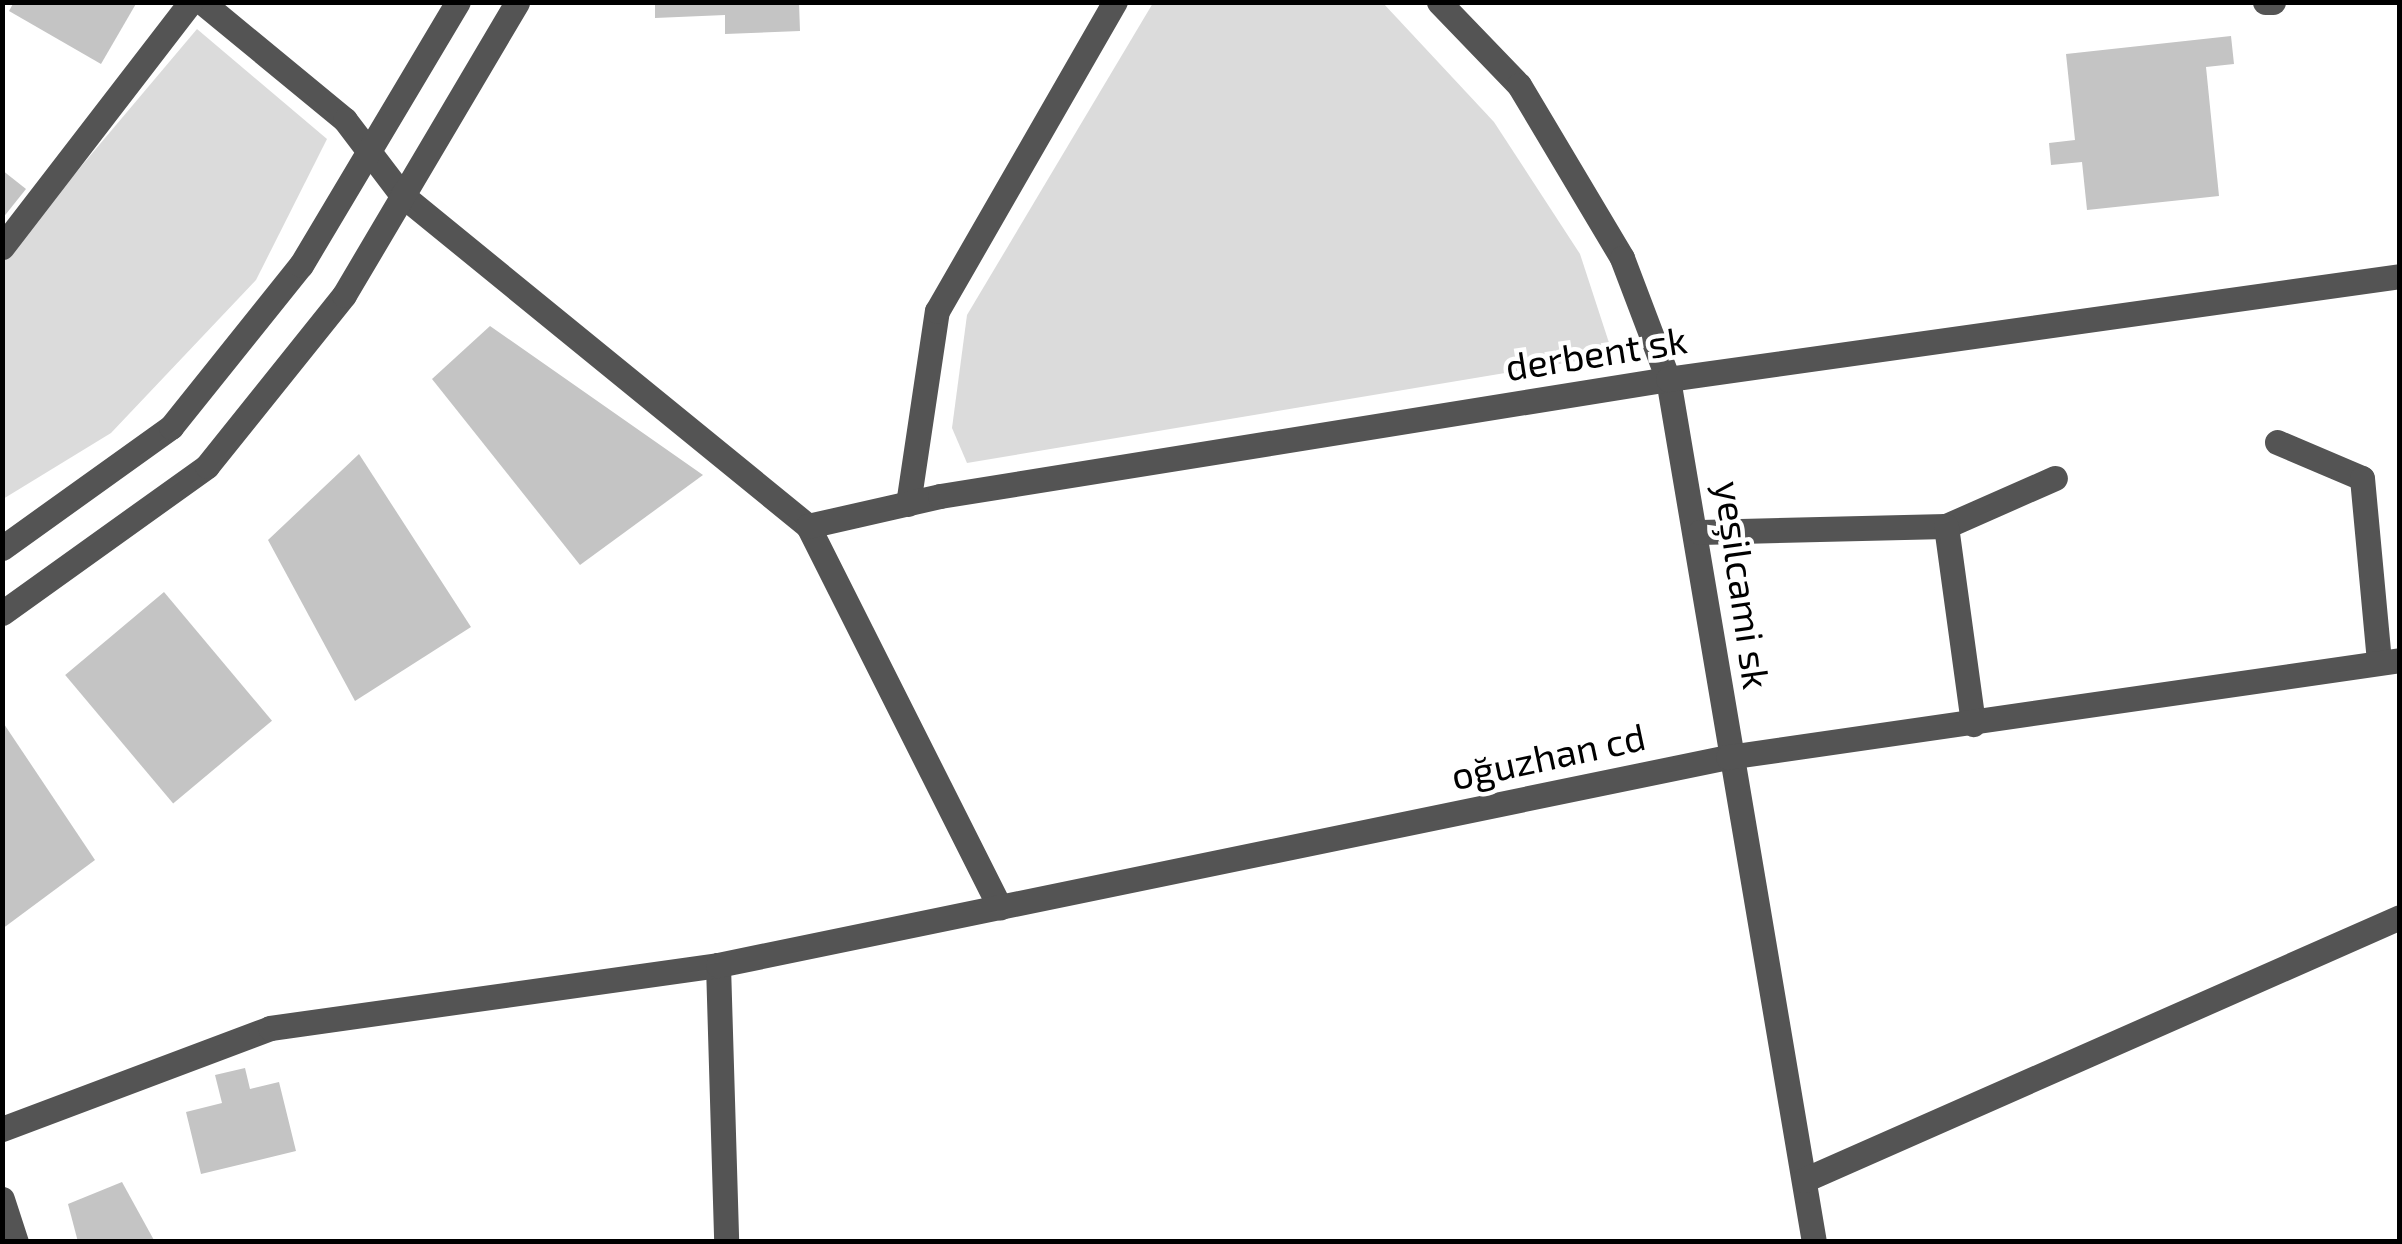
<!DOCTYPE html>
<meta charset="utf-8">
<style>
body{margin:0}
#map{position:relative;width:2402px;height:1244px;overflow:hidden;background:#fff;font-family:"Exo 2",sans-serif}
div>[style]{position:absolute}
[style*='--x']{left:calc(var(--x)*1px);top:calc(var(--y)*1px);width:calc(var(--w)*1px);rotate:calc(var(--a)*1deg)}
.green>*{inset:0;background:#dbdbdb}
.building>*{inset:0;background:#c4c4c4;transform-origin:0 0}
.minor>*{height:25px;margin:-12.5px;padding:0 12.5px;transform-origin:12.5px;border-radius:12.5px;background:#545454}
span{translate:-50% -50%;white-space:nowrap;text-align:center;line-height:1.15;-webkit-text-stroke:9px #fff;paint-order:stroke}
.street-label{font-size:38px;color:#000}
.frame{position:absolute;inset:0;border:5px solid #000;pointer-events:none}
</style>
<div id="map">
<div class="green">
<i style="clip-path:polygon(1153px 3px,1383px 3px,1494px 122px,1580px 254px,1613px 355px,967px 463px,952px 428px,967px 315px)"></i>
<i style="clip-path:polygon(197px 29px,327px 139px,256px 280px,111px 433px,3px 499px,3px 259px)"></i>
</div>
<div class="building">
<i style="clip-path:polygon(14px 2px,137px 2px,101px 64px,9px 11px)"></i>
<i style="clip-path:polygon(655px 2px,799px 2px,800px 31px,725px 34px,725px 15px,655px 18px)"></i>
<i style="clip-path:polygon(2231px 36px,2234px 64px,2206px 67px,2219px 196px,2087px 210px,2082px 162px,2051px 165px,2049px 143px,2075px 140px,2066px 54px)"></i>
<i style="clip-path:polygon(2px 170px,26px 189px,2px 219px)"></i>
<i style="clip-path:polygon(490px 326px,703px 475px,580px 565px,432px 379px)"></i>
<i style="clip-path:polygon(359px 454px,471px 627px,355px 701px,268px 540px)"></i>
<i style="left:164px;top:592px;width:168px;height:129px;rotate:50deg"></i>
<i style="clip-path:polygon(2px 721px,95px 860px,2px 929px)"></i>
<i style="clip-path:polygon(245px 1068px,250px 1089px,279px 1082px,296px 1151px,201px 1174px,186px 1112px,222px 1103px,215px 1075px)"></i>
<i style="clip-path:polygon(122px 1182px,155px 1242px,78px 1242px,68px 1204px)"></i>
</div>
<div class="minor">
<i style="--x:202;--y:2;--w:185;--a:39.5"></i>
<i style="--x:345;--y:120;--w:94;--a:52.8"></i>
<i style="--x:402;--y:195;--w:524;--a:39.19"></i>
<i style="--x:808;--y:526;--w:427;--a:63.3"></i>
<i style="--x:1439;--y:2;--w:115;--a:46.1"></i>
<i style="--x:1519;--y:85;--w:201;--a:59.2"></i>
<i style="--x:1622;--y:258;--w:129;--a:69.2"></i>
<i style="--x:1668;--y:379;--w:875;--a:80.4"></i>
<i style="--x:2265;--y:2;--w:8;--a:0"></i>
<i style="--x:2;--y:247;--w:309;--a:-52.4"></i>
<i style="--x:2277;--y:442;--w:92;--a:23"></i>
<i style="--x:2362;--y:478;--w:184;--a:84.7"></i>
<i style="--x:908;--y:504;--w:195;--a:-81.5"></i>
<i style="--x:937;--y:311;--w:357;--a:-60.1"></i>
<i style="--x:808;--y:526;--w:135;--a:-12.8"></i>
<i style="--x:940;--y:496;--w:737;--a:-9.13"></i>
<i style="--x:1668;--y:379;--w:739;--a:-8.01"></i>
<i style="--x:1946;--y:526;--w:119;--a:-23.8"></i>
<i style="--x:1700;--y:532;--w:246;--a:-1.4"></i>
<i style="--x:1946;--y:526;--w:200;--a:82.2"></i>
<i style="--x:2;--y:548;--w:208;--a:-35.6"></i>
<i style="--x:171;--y:427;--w:208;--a:-51.3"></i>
<i style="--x:301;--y:265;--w:306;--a:-59.2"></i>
<i style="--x:2;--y:613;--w:252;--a:-35.6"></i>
<i style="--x:207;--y:466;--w:219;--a:-51.3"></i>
<i style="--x:344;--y:295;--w:340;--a:-59.4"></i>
<i style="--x:718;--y:965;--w:277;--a:88.3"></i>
<i style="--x:2;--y:1129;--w:286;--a:-20.6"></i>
<i style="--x:270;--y:1028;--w:452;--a:-8"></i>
<i style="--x:718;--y:965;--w:1031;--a:-11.64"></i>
<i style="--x:1728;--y:757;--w:679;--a:-8.21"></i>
<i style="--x:1804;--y:1180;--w:651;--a:-23.81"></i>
<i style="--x:2;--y:1199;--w:45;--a:72"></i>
</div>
<div class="street-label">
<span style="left:1596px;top:353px;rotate:-9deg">derbent sk</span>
<span style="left:1743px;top:585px;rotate:82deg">yeşilcami sk</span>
<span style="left:1548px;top:756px;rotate:-12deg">oğuzhan cd</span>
</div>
<div class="frame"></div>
</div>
